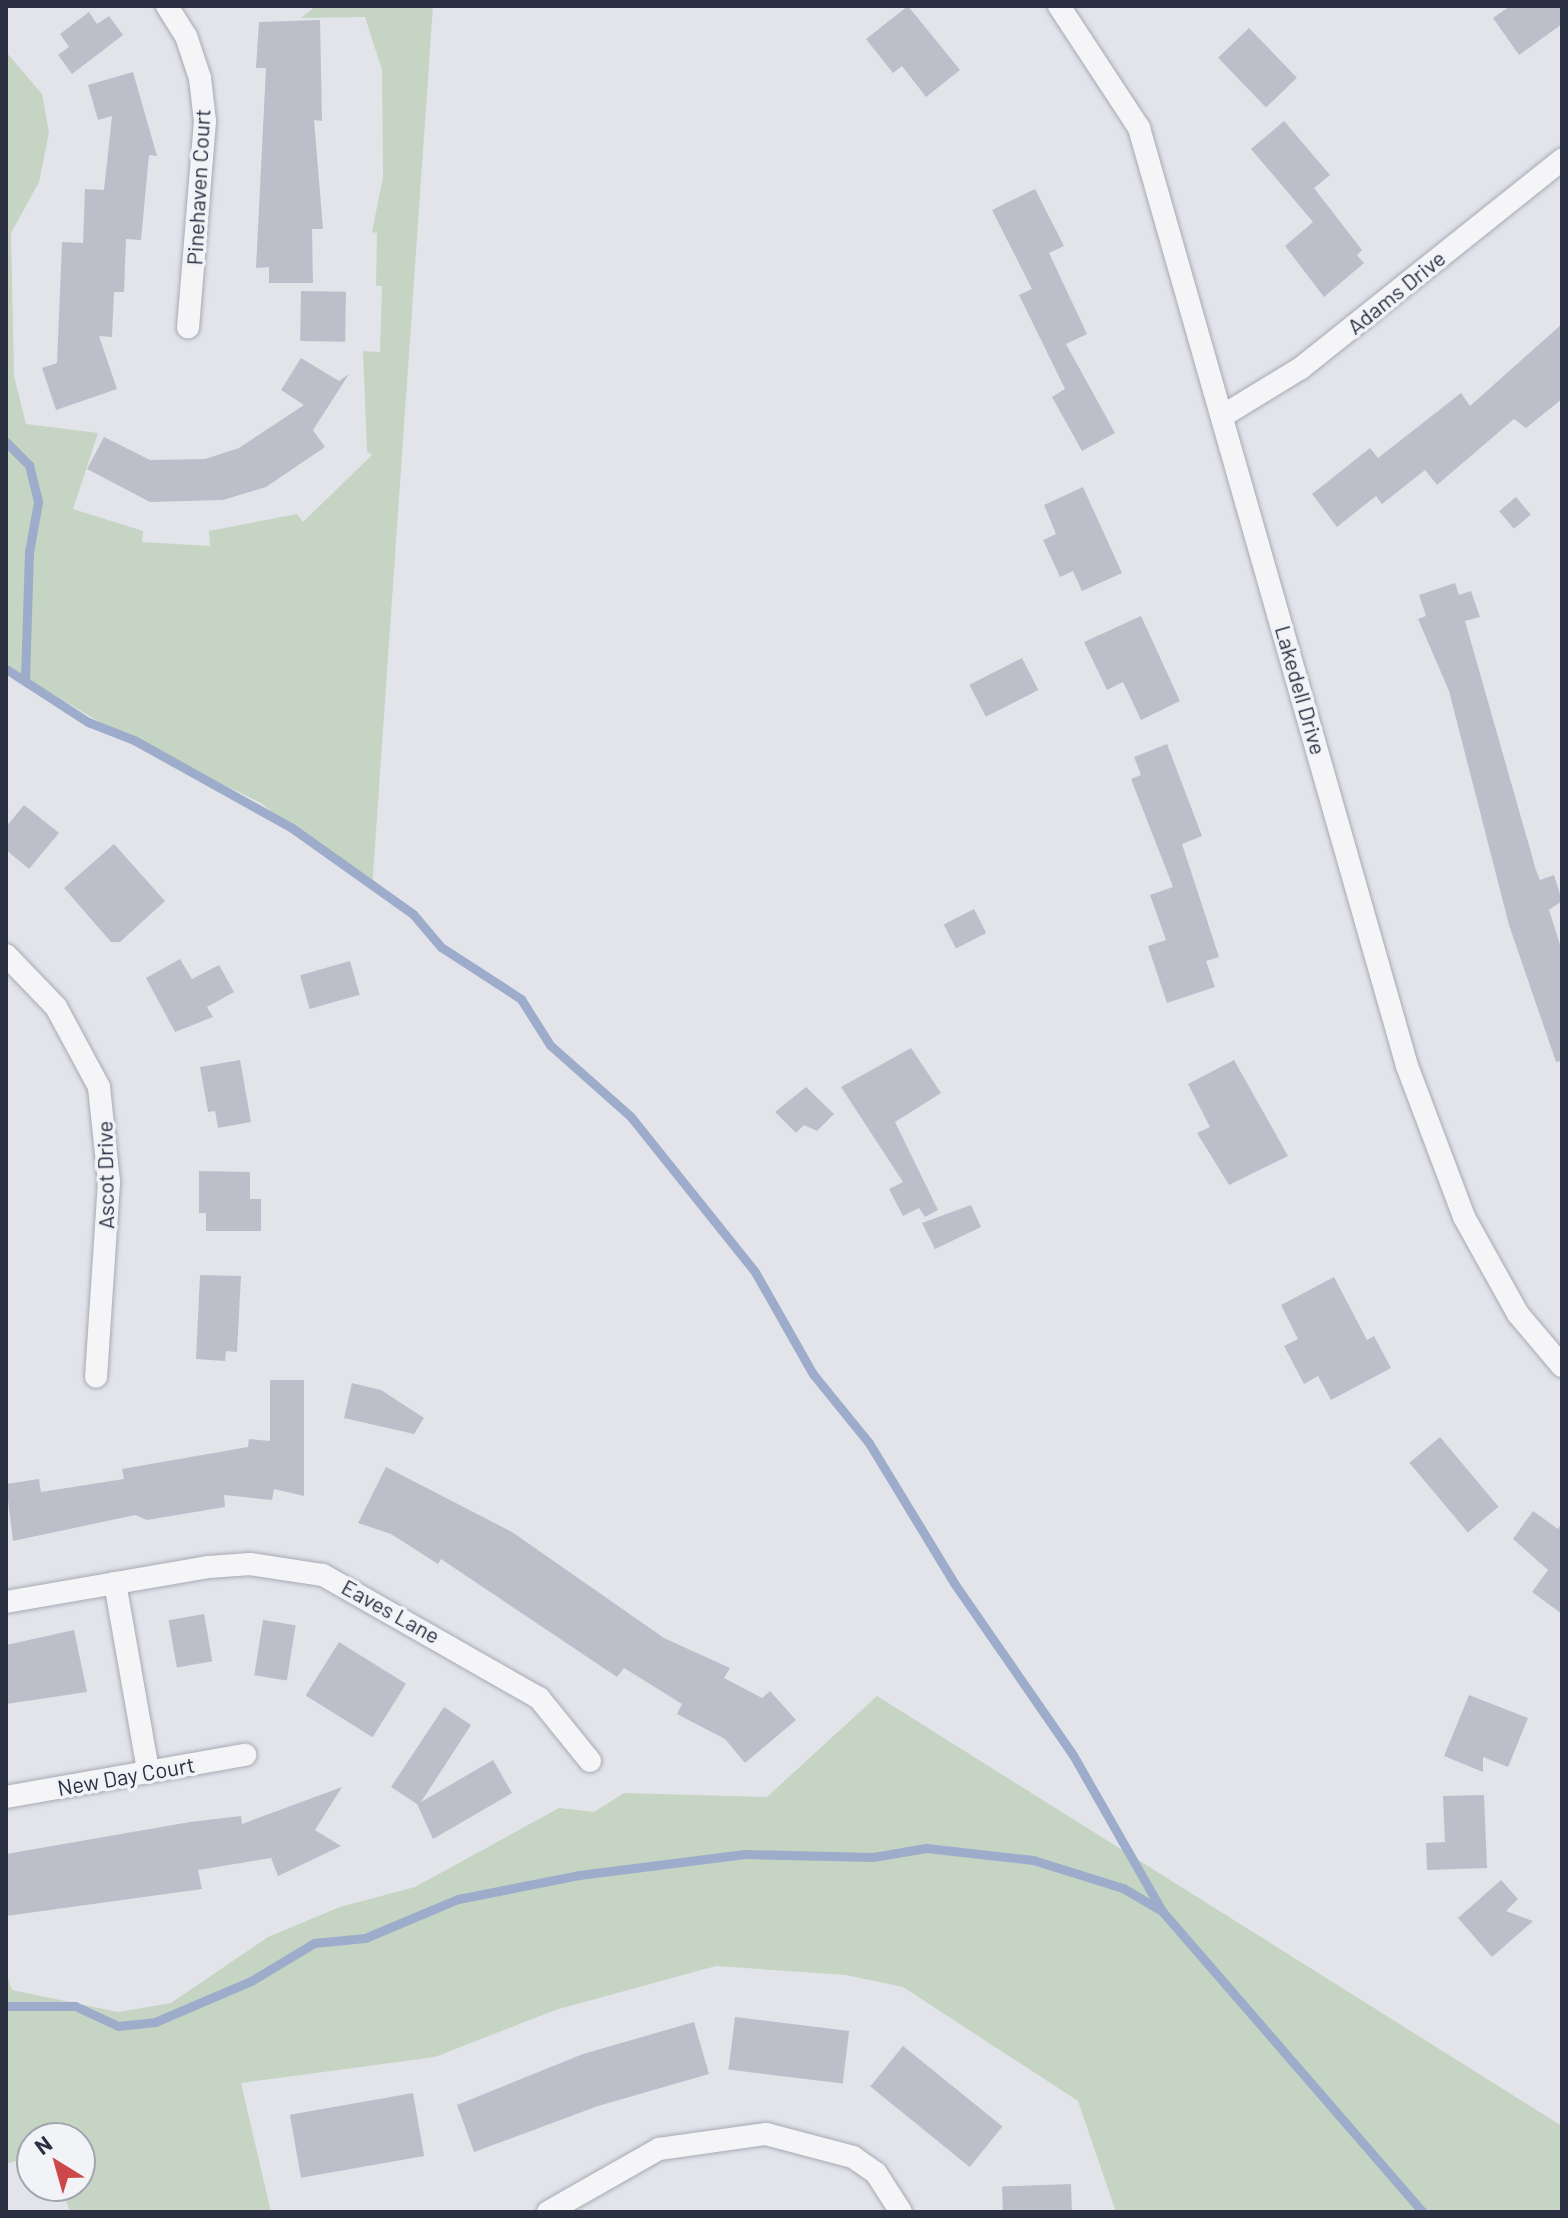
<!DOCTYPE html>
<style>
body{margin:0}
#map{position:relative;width:1568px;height:2218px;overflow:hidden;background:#e2e4ea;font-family:Barlow,sans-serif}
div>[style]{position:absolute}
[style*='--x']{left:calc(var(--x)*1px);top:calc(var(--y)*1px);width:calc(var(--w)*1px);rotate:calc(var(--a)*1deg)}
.green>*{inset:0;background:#c5d4c3}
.stream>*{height:9px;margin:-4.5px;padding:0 4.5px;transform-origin:4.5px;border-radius:4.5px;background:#9dacca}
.building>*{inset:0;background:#bcbfca;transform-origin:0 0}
.roads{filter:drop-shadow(0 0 2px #a7aab4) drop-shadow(0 0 2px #a7aab4)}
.minor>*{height:22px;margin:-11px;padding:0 11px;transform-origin:11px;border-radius:11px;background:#f5f5f8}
span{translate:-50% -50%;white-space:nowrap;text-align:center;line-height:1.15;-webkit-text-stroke:7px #f2f3f7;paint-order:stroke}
.street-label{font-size:22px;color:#2a2f42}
.frame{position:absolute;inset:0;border:8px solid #2a2f42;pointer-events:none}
.north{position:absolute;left:16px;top:2122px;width:80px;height:80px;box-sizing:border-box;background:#f2f3f7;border:2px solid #a2a5af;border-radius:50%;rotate:323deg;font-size:22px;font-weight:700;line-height:32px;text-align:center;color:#2a2f42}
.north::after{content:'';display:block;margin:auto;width:28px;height:36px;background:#cd4949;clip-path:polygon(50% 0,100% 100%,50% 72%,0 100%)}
</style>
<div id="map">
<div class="green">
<i style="clip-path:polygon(316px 6px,433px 6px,372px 889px,261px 803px,127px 738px,6px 667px,6px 52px,42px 94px,49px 133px,39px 182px,11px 233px,14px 376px,26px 424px,98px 433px,73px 509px,143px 531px,142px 542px,210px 546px,209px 531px,297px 514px,303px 522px,372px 455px,367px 451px,363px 351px,380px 352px,382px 286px,376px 286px,377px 233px,372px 232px,383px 177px,382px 70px,365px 17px,301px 18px)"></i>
<i style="clip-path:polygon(877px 1696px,1562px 2126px,1562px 2212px,1116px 2212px,1078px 2101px,903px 1987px,846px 1975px,716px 1966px,555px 2010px,435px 2057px,241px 2083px,271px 2212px,70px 2212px,61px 2186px,80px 2186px,80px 2138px,32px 2138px,32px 2156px,6px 2164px,6px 1972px,12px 1990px,118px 2012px,171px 2003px,268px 1937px,340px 1907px,415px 1887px,559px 1808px,594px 1812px,624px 1793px,767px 1797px)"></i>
</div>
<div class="stream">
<i style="--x:6;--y:442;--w:33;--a:45"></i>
<i style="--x:29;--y:465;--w:38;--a:76"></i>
<i style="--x:38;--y:502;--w:51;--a:100.2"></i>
<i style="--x:29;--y:552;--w:126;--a:91.8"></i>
<i style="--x:6;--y:669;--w:98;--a:32.9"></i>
<i style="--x:88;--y:722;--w:49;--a:21.4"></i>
<i style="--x:134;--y:740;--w:181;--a:29.1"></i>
<i style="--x:292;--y:828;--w:148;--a:35.4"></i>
<i style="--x:413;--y:914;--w:43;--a:49.7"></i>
<i style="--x:441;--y:947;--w:95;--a:33"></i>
<i style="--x:521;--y:999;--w:54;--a:57.8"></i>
<i style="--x:550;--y:1045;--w:108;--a:41.6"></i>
<i style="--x:631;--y:1117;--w:198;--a:51.3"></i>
<i style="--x:755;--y:1272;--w:117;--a:60.4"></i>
<i style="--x:813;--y:1374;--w:89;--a:50.9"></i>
<i style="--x:869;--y:1443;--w:164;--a:58.7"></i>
<i style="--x:954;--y:1583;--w:209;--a:55.3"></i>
<i style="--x:1073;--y:1755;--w:180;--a:60.3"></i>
<i style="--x:6;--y:2006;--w:69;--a:0"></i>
<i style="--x:75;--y:2006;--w:47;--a:24.9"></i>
<i style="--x:118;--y:2026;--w:37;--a:-6"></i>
<i style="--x:155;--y:2022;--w:104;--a:-23.1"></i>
<i style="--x:251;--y:1981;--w:74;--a:-31.1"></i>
<i style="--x:314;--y:1943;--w:51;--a:-5.6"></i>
<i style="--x:365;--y:1938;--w:101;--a:-22.8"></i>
<i style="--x:458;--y:1899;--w:123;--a:-11.2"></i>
<i style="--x:579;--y:1875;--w:167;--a:-7.2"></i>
<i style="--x:745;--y:1854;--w:128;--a:1.3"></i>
<i style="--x:873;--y:1857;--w:54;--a:-9.6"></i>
<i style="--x:926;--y:1848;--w:108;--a:6.4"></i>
<i style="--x:1033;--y:1860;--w:94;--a:17.3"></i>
<i style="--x:1123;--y:1888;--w:45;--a:30.5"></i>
<i style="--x:1162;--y:1911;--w:398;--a:49.1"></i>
</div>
<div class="building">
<i style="clip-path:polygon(908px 6px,960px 70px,926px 97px,902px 66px,893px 73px,866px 39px)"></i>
<i style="clip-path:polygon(1510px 6px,1562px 6px,1562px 24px,1519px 55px,1493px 18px)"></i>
<i style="clip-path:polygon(89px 12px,97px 24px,109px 16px,123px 35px,72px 74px,58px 55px,69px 47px,60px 34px)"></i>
<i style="clip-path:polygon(320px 20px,322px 121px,314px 120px,323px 229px,312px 229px,313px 283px,269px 283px,269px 267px,256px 268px,266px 68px,256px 68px,259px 22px)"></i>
<i style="left:1249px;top:28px;width:69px;height:43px;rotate:46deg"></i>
<i style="clip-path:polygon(133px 72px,157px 156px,149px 155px,141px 240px,126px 239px,124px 292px,114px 292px,112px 337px,99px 336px,117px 389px,56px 410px,42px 368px,57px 363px,62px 242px,83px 243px,85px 189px,104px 190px,112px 116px,98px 120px,88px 85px)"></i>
<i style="clip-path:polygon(1284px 121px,1330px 175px,1314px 188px,1362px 250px,1357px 255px,1364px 263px,1324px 297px,1285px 246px,1313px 222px,1251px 149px)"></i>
<i style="clip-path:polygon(1035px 189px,1064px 246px,1049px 253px,1087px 334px,1066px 344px,1115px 433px,1082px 451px,1052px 397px,1065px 389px,1019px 295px,1032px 289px,992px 210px)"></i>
<i style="left:301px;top:291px;width:45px;height:50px;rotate:1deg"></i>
<i style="clip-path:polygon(1562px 324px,1562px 399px,1526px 428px,1514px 419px,1437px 485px,1425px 470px,1382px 504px,1376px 496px,1337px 527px,1312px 494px,1370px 448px,1378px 458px,1461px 393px,1470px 406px)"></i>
<i style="clip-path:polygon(301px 358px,339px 381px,349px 374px,313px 430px,325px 447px,266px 487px,223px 500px,150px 502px,87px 469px,104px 437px,150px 460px,205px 459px,239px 448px,304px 405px,281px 390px)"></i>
<i style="clip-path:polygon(1083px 487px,1122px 573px,1082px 591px,1073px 571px,1060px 577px,1043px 540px,1056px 534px,1044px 505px)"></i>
<i style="left:1516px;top:497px;width:23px;height:22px;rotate:50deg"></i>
<i style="clip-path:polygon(1455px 583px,1459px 595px,1471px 591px,1480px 617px,1465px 621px,1536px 870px,1540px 880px,1554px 875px,1562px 901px,1549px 910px,1562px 951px,1562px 1061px,1556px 1062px,1509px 925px,1449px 691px,1418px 619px,1426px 616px,1419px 595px)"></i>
<i style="clip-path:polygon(1141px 616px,1180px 701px,1141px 720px,1123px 682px,1107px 690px,1084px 642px)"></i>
<i style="left:1022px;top:658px;width:36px;height:59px;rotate:63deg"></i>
<i style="clip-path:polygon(1167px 744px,1202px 836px,1182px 844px,1219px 957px,1206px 961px,1215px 987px,1167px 1003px,1148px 946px,1166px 940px,1150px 895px,1173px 887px,1131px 779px,1141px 775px,1134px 757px)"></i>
<i style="clip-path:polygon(24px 805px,59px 833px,29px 869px,6px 850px,6px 827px)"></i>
<i style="clip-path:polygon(114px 844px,165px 901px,120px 942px,111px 942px,64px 888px)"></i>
<i style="left:974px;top:909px;width:27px;height:34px;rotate:63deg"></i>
<i style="clip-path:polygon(180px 959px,192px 979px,219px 965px,234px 992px,207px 1007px,213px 1017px,175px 1032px,146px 978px)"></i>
<i style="left:350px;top:961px;width:35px;height:52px;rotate:74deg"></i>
<i style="clip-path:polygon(911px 1048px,941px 1093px,895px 1122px,938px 1210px,925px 1217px,919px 1208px,903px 1216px,889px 1189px,903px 1182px,841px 1087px)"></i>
<i style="clip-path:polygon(240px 1060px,251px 1122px,218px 1128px,215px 1111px,208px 1112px,200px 1067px)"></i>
<i style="clip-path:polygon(1234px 1060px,1288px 1156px,1229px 1185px,1197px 1133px,1210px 1127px,1188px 1084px)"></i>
<i style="clip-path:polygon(806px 1087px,834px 1114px,817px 1131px,804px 1125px,796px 1133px,775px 1112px)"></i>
<i style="clip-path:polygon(199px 1171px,250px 1172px,250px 1199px,261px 1199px,261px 1231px,206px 1231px,206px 1213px,199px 1213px)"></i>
<i style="clip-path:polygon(971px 1205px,981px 1227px,935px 1249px,922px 1223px)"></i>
<i style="clip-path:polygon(200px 1275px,241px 1276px,237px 1352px,226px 1351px,225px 1361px,196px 1359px)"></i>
<i style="clip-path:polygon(1334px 1277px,1367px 1340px,1374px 1336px,1391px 1368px,1331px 1400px,1318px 1376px,1304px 1384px,1284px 1346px,1298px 1339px,1281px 1305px)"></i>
<i style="clip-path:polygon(270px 1380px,304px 1380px,304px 1496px,274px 1489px,272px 1500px,224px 1495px,225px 1507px,147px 1520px,135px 1515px,13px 1541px,6px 1484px,39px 1479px,41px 1492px,124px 1479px,122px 1469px,248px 1447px,249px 1439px,270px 1441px)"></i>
<i style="clip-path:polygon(352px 1383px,381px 1390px,424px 1418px,414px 1434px,344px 1418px)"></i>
<i style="left:1440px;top:1437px;width:91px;height:40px;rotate:50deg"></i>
<i style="clip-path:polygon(386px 1467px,512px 1532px,664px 1638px,730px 1668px,724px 1678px,762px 1698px,770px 1691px,796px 1720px,745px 1763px,725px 1739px,677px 1714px,682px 1704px,624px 1668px,617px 1677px,441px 1559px,438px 1564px,391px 1534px,358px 1523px)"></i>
<i style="clip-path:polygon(1533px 1511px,1558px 1529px,1562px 1523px,1562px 1614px,1532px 1592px,1548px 1570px,1513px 1539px)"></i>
<i style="left:204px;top:1614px;width:48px;height:36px;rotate:80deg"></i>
<i style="left:263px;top:1620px;width:33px;height:56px;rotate:9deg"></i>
<i style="clip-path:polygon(74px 1630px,87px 1692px,6px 1704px,6px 1645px)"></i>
<i style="left:339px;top:1642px;width:79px;height:63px;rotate:32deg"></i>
<i style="clip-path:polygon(1469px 1695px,1528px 1718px,1508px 1767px,1483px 1757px,1483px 1772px,1444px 1756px)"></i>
<i style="clip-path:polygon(444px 1707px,471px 1725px,421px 1802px,493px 1760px,512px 1793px,433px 1839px,417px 1804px,391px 1787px)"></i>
<i style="clip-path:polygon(342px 1787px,315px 1830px,341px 1846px,278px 1876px,271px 1858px,198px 1870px,202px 1889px,6px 1916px,6px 1854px,190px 1822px,241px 1816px,242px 1824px)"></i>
<i style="clip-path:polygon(1484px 1795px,1487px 1868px,1427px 1870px,1426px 1843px,1445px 1842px,1443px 1796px)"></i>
<i style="clip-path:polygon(1501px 1880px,1518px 1899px,1506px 1911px,1533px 1921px,1492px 1957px,1458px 1918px)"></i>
<i style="left:735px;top:2017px;width:115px;height:53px;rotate:7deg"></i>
<i style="clip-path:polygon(694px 2022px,709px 2074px,598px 2106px,474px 2152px,457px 2105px,583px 2054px)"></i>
<i style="left:903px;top:2046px;width:128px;height:52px;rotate:39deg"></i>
<i style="left:413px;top:2093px;width:64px;height:125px;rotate:80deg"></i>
<i style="left:1071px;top:2184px;width:28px;height:69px;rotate:88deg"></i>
</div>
<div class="roads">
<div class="minor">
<i style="--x:167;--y:6;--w:36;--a:58"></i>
<i style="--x:186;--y:36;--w:44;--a:71.6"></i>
<i style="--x:200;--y:78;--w:43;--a:83.4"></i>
<i style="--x:205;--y:121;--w:207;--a:94.7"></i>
<i style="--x:1059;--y:6;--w:146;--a:56.7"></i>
<i style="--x:1139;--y:128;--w:976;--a:74.05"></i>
<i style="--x:1407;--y:1066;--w:161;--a:69.3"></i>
<i style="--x:1464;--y:1217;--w:111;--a:60.9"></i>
<i style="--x:1518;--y:1314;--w:68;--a:49.8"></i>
<i style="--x:1224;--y:415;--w:90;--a:-31.4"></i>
<i style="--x:1301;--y:368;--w:334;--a:-38.6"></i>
<i style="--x:6;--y:955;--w:72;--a:46.1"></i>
<i style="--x:56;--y:1007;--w:91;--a:61.7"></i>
<i style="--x:99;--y:1087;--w:96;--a:84"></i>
<i style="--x:109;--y:1182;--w:195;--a:93.8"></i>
<i style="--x:115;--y:1583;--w:191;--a:80"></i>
<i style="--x:6;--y:1602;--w:206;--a:-9.8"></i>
<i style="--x:209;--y:1567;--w:41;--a:-4.2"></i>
<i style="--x:250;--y:1564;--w:74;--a:8.6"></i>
<i style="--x:323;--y:1575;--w:249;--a:29.7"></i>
<i style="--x:539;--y:1698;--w:81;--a:51"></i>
<i style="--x:6;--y:1797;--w:243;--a:-10"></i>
<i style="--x:548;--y:2212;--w:128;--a:-29.6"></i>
<i style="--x:659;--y:2149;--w:108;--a:-8"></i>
<i style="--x:766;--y:2134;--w:90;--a:14.8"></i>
<i style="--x:853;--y:2157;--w:28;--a:35"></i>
<i style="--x:876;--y:2173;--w:46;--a:57.3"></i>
</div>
</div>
<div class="street-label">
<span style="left:198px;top:187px;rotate:-87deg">Pinehaven Court</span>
<span style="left:1396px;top:292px;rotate:-39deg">Adams Drive</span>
<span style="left:1301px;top:690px;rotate:74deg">Lakedell Drive</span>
<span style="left:105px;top:1175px;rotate:-91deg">Ascot Drive</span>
<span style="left:391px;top:1611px;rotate:29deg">Eaves Lane</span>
<span style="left:126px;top:1776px;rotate:-10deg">New Day Court</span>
</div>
<div class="frame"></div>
<div class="north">N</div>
</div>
